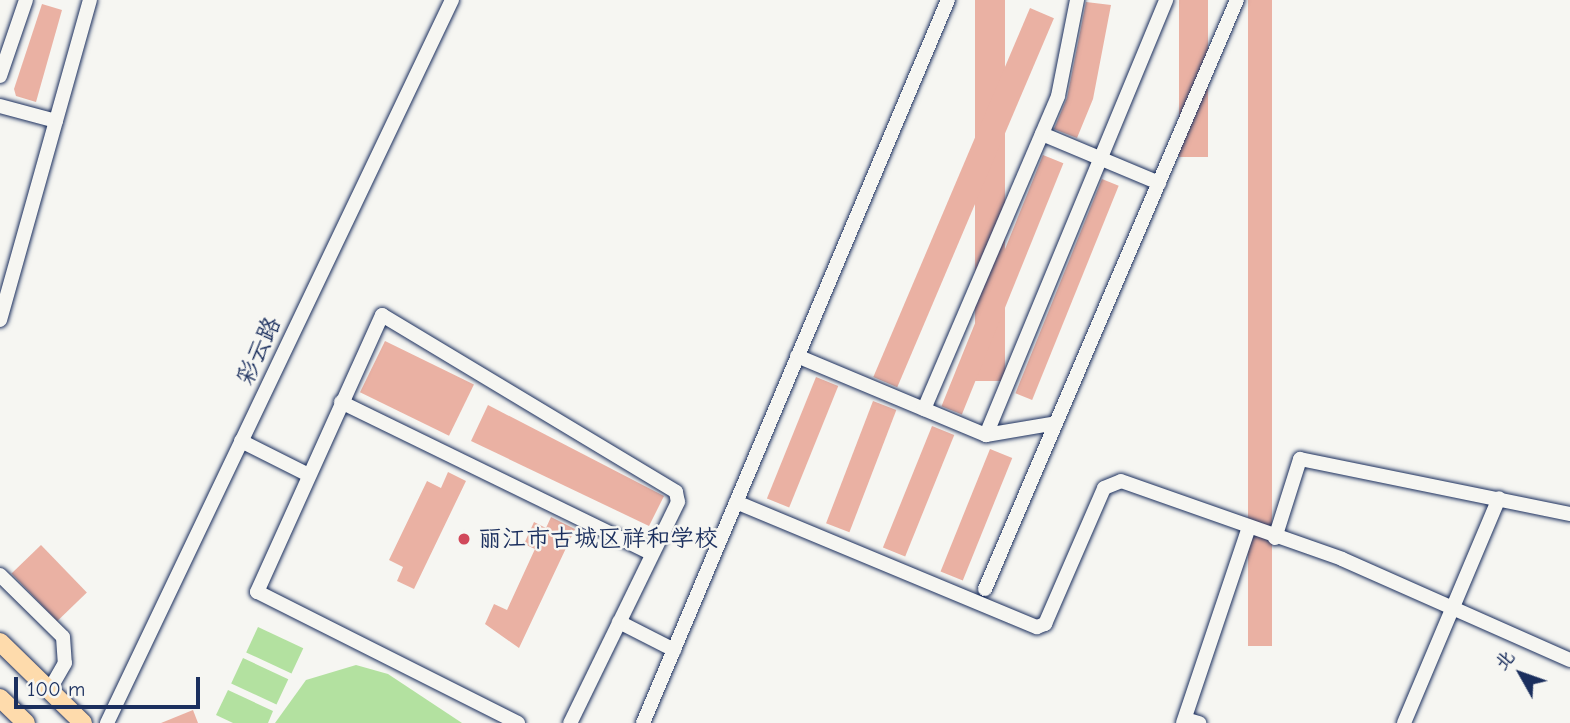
<!DOCTYPE html>
<meta charset="utf-8">
<style>
body{margin:0}
#map{position:relative;width:1570px;height:723px;overflow:hidden;background:#f6f6f2;font-family:"Comic Neue","LXGW WenKai TC",sans-serif}
div>[style]{position:absolute}
[style*='--x']{left:calc(var(--x)*1px);top:calc(var(--y)*1px);width:calc(var(--w)*1px);rotate:calc(var(--a)*1deg)}
.green>*{inset:0;background:#b3e1a0;transform-origin:0 0}
.building>*{inset:0;background:#eab1a3;transform-origin:0 0}
.roads{filter:drop-shadow(0 0 2px #1b2f5e) drop-shadow(0 0 2px #1b2f5e)}
.minor>*{height:14px;margin:-7px;padding:0 7px;transform-origin:7px;border-radius:7px;background:#f6f6f2}
.major>*{height:18px;margin:-9px;padding:0 9px;transform-origin:9px;border-radius:9px;background:#fedbac}
.dots>*{width:19px;height:19px;translate:-50% -50%;box-sizing:border-box;border:4px solid #f6f6f2;border-radius:50%}
span{translate:-50% -50%;white-space:nowrap;text-align:center;line-height:1.15;-webkit-text-stroke:5px #f6f6f2;paint-order:stroke}
.street-label{font-size:24px;color:#1b2f5e}
.poi-label{font-size:24px;color:#1b2f5e}
.left{translate:0 -50%;text-align:left}
.north{position:absolute;left:1486px;top:639px;width:70px;height:70px;-webkit-text-stroke:5px #f6f6f2;paint-order:stroke;rotate:310deg;font-size:19px;font-weight:700;line-height:28px;text-align:center;color:#1b2f5e}
.north::after{content:'';display:block;margin:auto;width:24px;height:32px;background:#1b2f5e;clip-path:polygon(50% 0,100% 100%,50% 72%,0 100%)}
.scale{position:absolute;left:14px;top:677px;width:186px;height:32px;box-sizing:border-box;border:4px solid #1b2f5e;border-top:0;padding-left:9px;font-size:21px;line-height:24px;white-space:nowrap;color:#1b2f5e;-webkit-text-stroke:5px #f6f6f2;paint-order:stroke}
</style>
<div id="map">
<div class="green">
<i style="left:258px;top:627px;width:50px;height:28px;rotate:25deg"></i>
<i style="left:243px;top:658px;width:50px;height:28px;rotate:25deg"></i>
<i style="clip-path:polygon(356px 665px,388px 674px,462px 723px,275px 723px,306px 680px)"></i>
<i style="clip-path:polygon(228px 690px,273px 711px,268px 723px,233px 723px,216px 715px)"></i>
</div>
<div class="building">
<i style="left:975px;top:0;width:30px;height:381px"></i>
<i style="left:1179px;top:0;width:29px;height:157px"></i>
<i style="left:1248px;top:0;width:24px;height:646px"></i>
<i style="clip-path:polygon(1086px 2px,1111px 5px,1093px 99px,1077px 138px,1054px 129px,1067px 98px)"></i>
<i style="clip-path:polygon(42px 4px,62px 10px,36px 102px,16px 96px,14px 89px)"></i>
<i style="left:1030px;top:8px;width:26px;height:401px;rotate:23deg"></i>
<i style="left:1043px;top:155px;width:22px;height:271px;rotate:22deg"></i>
<i style="left:1102px;top:179px;width:18px;height:231px;rotate:22deg"></i>
<i style="left:385px;top:341px;width:99px;height:57px;rotate:26deg"></i>
<i style="left:816px;top:377px;width:24px;height:131px;rotate:22deg"></i>
<i style="left:873px;top:401px;width:25px;height:131px;rotate:21deg"></i>
<i style="clip-path:polygon(488px 405px,664px 496px,649px 526px,471px 441px)"></i>
<i style="left:932px;top:426px;width:24px;height:131px;rotate:22deg"></i>
<i style="left:990px;top:449px;width:24px;height:132px;rotate:22deg"></i>
<i style="clip-path:polygon(448px 472px,466px 481px,414px 589px,397px 581px,403px 567px,389px 560px,427px 481px,441px 488px)"></i>
<i style="clip-path:polygon(551px 517px,575px 529px,519px 648px,485px 624px,494px 604px,507px 610px,535px 549px,524px 544px,534px 522px,546px 528px)"></i>
<i style="left:41px;top:545px;width:66px;height:41px;rotate:46deg"></i>
<i style="clip-path:polygon(193px 710px,198px 723px,161px 723px)"></i>
</div>
<div class="roads">
<div class="minor">
<i style="--x:0;--y:76;--w:80;--a:-71.1"></i>
<i style="--x:0;--y:106;--w:58;--a:15"></i>
<i style="--x:1042;--y:134;--w:127;--a:22.7"></i>
<i style="--x:0;--y:320;--w:332;--a:-74.3"></i>
<i style="--x:797;--y:356;--w:205;--a:22.7"></i>
<i style="--x:986;--y:435;--w:71;--a:-9.7"></i>
<i style="--x:341;--y:402;--w:346;--a:26"></i>
<i style="--x:924;--y:409;--w:340;--a:-66.8"></i>
<i style="--x:1058;--y:96;--w:98;--a:-78.8"></i>
<i style="--x:986;--y:435;--w:471;--a:-67.5"></i>
<i style="--x:241;--y:441;--w:74;--a:26.6"></i>
<i style="--x:736;--y:502;--w:326;--a:22.6"></i>
<i style="--x:1037;--y:627;--w:9;--a:-21"></i>
<i style="--x:1045;--y:624;--w:148;--a:-66.5"></i>
<i style="--x:1104;--y:488;--w:18;--a:-22"></i>
<i style="--x:1121;--y:481;--w:234;--a:19.4"></i>
<i style="--x:1342;--y:559;--w:249;--a:23.9"></i>
<i style="--x:1275;--y:538;--w:83;--a:-72.4"></i>
<i style="--x:1300;--y:459;--w:276;--a:11.5"></i>
<i style="--x:0;--y:575;--w:88;--a:44.5"></i>
<i style="--x:63;--y:637;--w:26;--a:86"></i>
<i style="--x:65;--y:663;--w:32;--a:120"></i>
<i style="--x:985;--y:589;--w:641;--a:-66.84"></i>
<i style="--x:619;--y:622;--w:62;--a:27"></i>
<i style="--x:1185;--y:719;--w:15;--a:16"></i>
<i style="--x:107;--y:723;--w:801;--a:-64.49"></i>
<i style="--x:518;--y:723;--w:292;--a:-153.3"></i>
<i style="--x:257;--y:592;--w:304;--a:-65.7"></i>
<i style="--x:382;--y:315;--w:343;--a:31"></i>
<i style="--x:676;--y:492;--w:10;--a:79"></i>
<i style="--x:678;--y:502;--w:246;--a:116"></i>
<i style="--x:643;--y:723;--w:785;--a:-67.13"></i>
<i style="--x:1183;--y:723;--w:204;--a:-71.4"></i>
<i style="--x:1404;--y:723;--w:244;--a:-67.1"></i>
</div>
<div class="major">
<i style="--x:0;--y:642;--w:116;--a:44.3"></i>
<i style="--x:0;--y:698;--w:36;--a:44"></i>
</div>
</div>
<div class="dots">
<i style="left:464px;top:539px;background:#d1495b"></i>
</div>
<div class="street-label">
<span style="left:259px;top:351px;rotate:-65deg">彩云路</span>
</div>
<div class="poi-label">
<span class="left" style="left:478px;top:539px">丽江市古城区祥和学校</span>
</div>
<div class="north">北</div>
<div class="scale">100 m</div>
</div>
